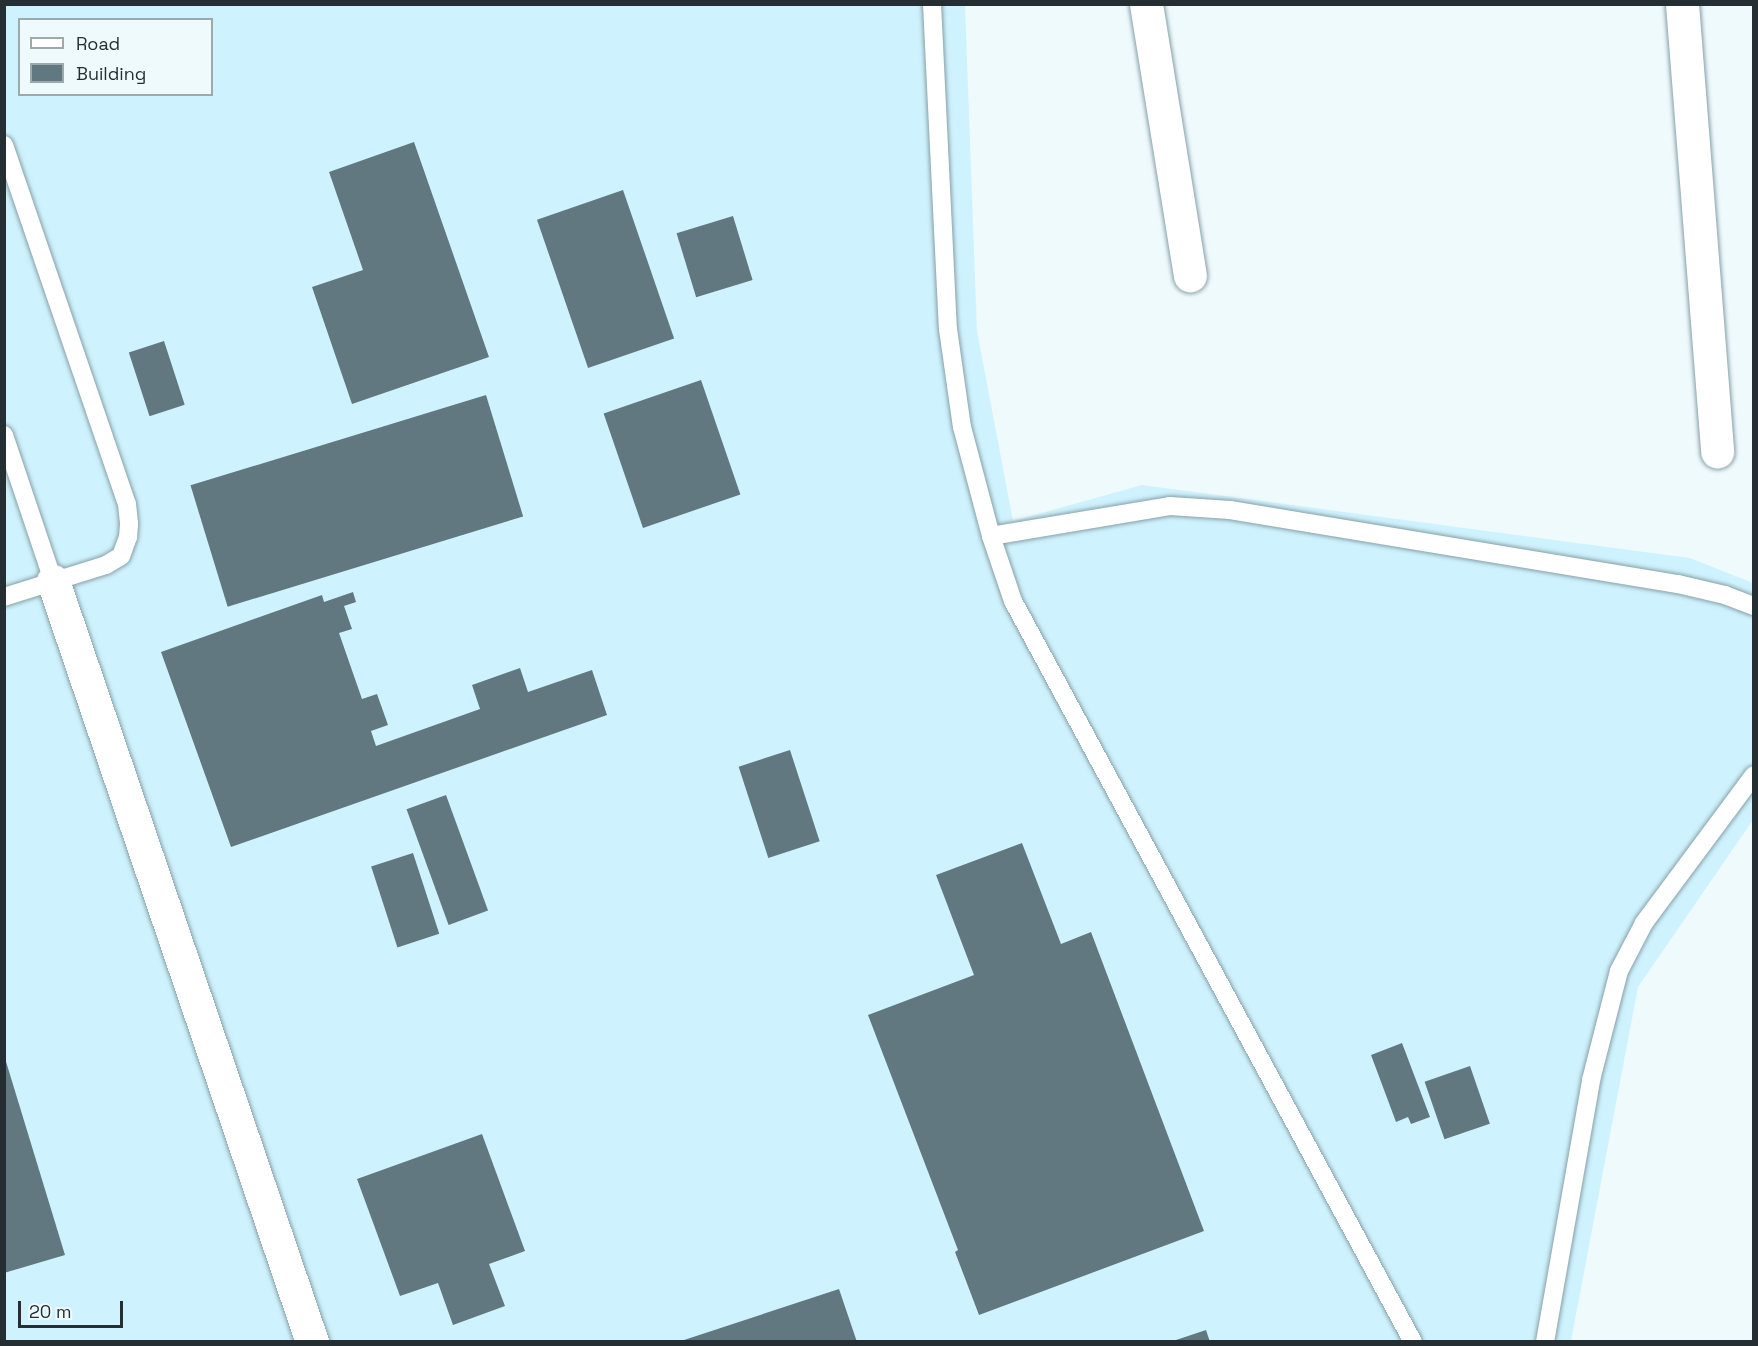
<!DOCTYPE html>
<style>
body{margin:0}
#map{position:relative;width:1758px;height:1346px;overflow:hidden;background:#effafd;font-family:"Space Grotesk",sans-serif}
div>[style]{position:absolute}
[style*='--x']{left:calc(var(--x)*1px);top:calc(var(--y)*1px);width:calc(var(--w)*1px);rotate:calc(var(--a)*1deg)}
.built>*{inset:0;background:#cff3fe}
.building>*{inset:0;background:#617880;transform-origin:0 0}
.roads{filter:drop-shadow(0 0 2px #87a0a8) drop-shadow(0 0 2px #87a0a8)}
.service>*{height:18px;margin:-9px;padding:0 9px;transform-origin:9px;border-radius:9px;background:#fff}
.minor>*{height:33px;margin:-16.5px;padding:0 16.5px;transform-origin:16.5px;border-radius:16.5px;background:#fff}
span{translate:-50% -50%;white-space:nowrap;text-align:center;line-height:1.15;-webkit-text-stroke:6px #effafd;paint-order:stroke}
.frame{position:absolute;inset:0;border:6px solid #252f33;pointer-events:none}
.legend{position:absolute;left:18px;top:18px;width:195px;height:78px;box-sizing:border-box;background:#effafd;border:2px solid #9ea9ac;margin:0;padding:8px 10px;list-style:none;font-size:18px;color:#252f33}
.legend li{display:flex;align-items:center;gap:12px;height:30px}
.legend b{width:30px;border:2px solid #9ea9ac}
.scale{position:absolute;left:18px;top:1301px;width:105px;height:27px;box-sizing:border-box;border:3px solid #252f33;border-top:0;padding-left:8px;font-size:18px;line-height:21px;white-space:nowrap;color:#252f33;-webkit-text-stroke:4px #effafd;paint-order:stroke}
</style>
<div id="map">
<div class="built">
<i style="clip-path:polygon(evenodd,5px 5px,965px 5px,977px 331px,1013px 521px,1142px 485px,1690px 558px,1753px 583px,1753px 820px,1638px 987px,1571px 1341px,5px 1342px,5px 5px,20px 20px,212px 20px,212px 94px,20px 94px,20px 20px)"></i>
</div>
<div class="building">
<i style="clip-path:polygon(414px 142px,489px 357px,352px 404px,312px 287px,363px 270px,329px 172px)"></i>
<i style="left:623px;top:190px;width:157px;height:91px;rotate:71deg"></i>
<i style="left:733px;top:216px;width:67px;height:59px;rotate:73deg"></i>
<i style="left:164px;top:341px;width:67px;height:37px;rotate:72deg"></i>
<i style="left:701px;top:380px;width:121px;height:103px;rotate:71deg"></i>
<i style="left:486px;top:395px;width:127px;height:309px;rotate:73deg"></i>
<i style="clip-path:polygon(353px 592px,356px 602px,344px 606px,352px 629px,339px 633px,362px 699px,377px 694px,388px 725px,371px 731px,376px 746px,480px 709px,472px 685px,520px 668px,528px 692px,592px 670px,607px 715px,231px 847px,161px 652px,322px 595px,324px 602px)"></i>
<i style="left:790px;top:750px;width:96px;height:54px;rotate:72deg"></i>
<i style="left:446px;top:795px;width:123px;height:42px;rotate:70deg"></i>
<i style="clip-path:polygon(1022px 843px,1061px 944px,1091px 932px,1204px 1231px,979px 1315px,955px 1252px,958px 1250px,868px 1015px,974px 975px,936px 875px)"></i>
<i style="left:413px;top:853px;width:85px;height:44px;rotate:72deg"></i>
<i style="clip-path:polygon(1402px 1043px,1430px 1117px,1411px 1124px,1408px 1117px,1396px 1122px,1371px 1055px)"></i>
<i style="clip-path:polygon(4px 1055px,65px 1255px,4px 1273px)"></i>
<i style="left:1470px;top:1066px;width:61px;height:48px;rotate:71deg"></i>
<i style="clip-path:polygon(482px 1134px,525px 1251px,489px 1264px,505px 1306px,453px 1325px,438px 1283px,400px 1296px,357px 1179px)"></i>
<i style="clip-path:polygon(839px 1289px,857px 1342px,681px 1342px,681px 1341px)"></i>
<i style="clip-path:polygon(1206px 1330px,1210px 1342px,1173px 1342px,1173px 1341px)"></i>
</div>
<div class="roads">
<div class="service">
<i style="--x:932;--y:4;--w:325;--a:87.2"></i>
<i style="--x:948;--y:329;--w:99;--a:81.9"></i>
<i style="--x:962;--y:427;--w:113;--a:75.1"></i>
<i style="--x:991;--y:536;--w:69;--a:71.3"></i>
<i style="--x:1013;--y:601;--w:842;--a:61.64"></i>
<i style="--x:4;--y:145;--w:379;--a:71.1"></i>
<i style="--x:127;--y:504;--w:20;--a:84"></i>
<i style="--x:129;--y:524;--w:13;--a:94"></i>
<i style="--x:128;--y:537;--w:20;--a:110"></i>
<i style="--x:121;--y:556;--w:17;--a:149"></i>
<i style="--x:106;--y:565;--w:107;--a:162.6"></i>
<i style="--x:4;--y:435;--w:154;--a:71.4"></i>
<i style="--x:991;--y:536;--w:181;--a:-9.5"></i>
<i style="--x:1170;--y:506;--w:60;--a:3.8"></i>
<i style="--x:1230;--y:510;--w:454;--a:9.4"></i>
<i style="--x:1678;--y:584;--w:48;--a:13.2"></i>
<i style="--x:1725;--y:595;--w:31;--a:21"></i>
<i style="--x:1545;--y:1342;--w:266;--a:-80"></i>
<i style="--x:1591;--y:1080;--w:113;--a:-75.6"></i>
<i style="--x:1619;--y:971;--w:54;--a:-62.5"></i>
<i style="--x:1644;--y:923;--w:184;--a:-53.4"></i>
</div>
<div class="minor">
<i style="--x:1146;--y:4;--w:275;--a:80.8"></i>
<i style="--x:1682;--y:4;--w:449;--a:85.5"></i>
<i style="--x:53;--y:581;--w:804;--a:71.2"></i>
</div>
</div>
<div class="frame"></div>
<ul class="legend">
<li><b style="height:8px;background:#fff"></b>Road</li>
<li><b style="height:16px;background:#617880"></b>Building</li>
</ul>
<div class="scale">20 m</div>
</div>
